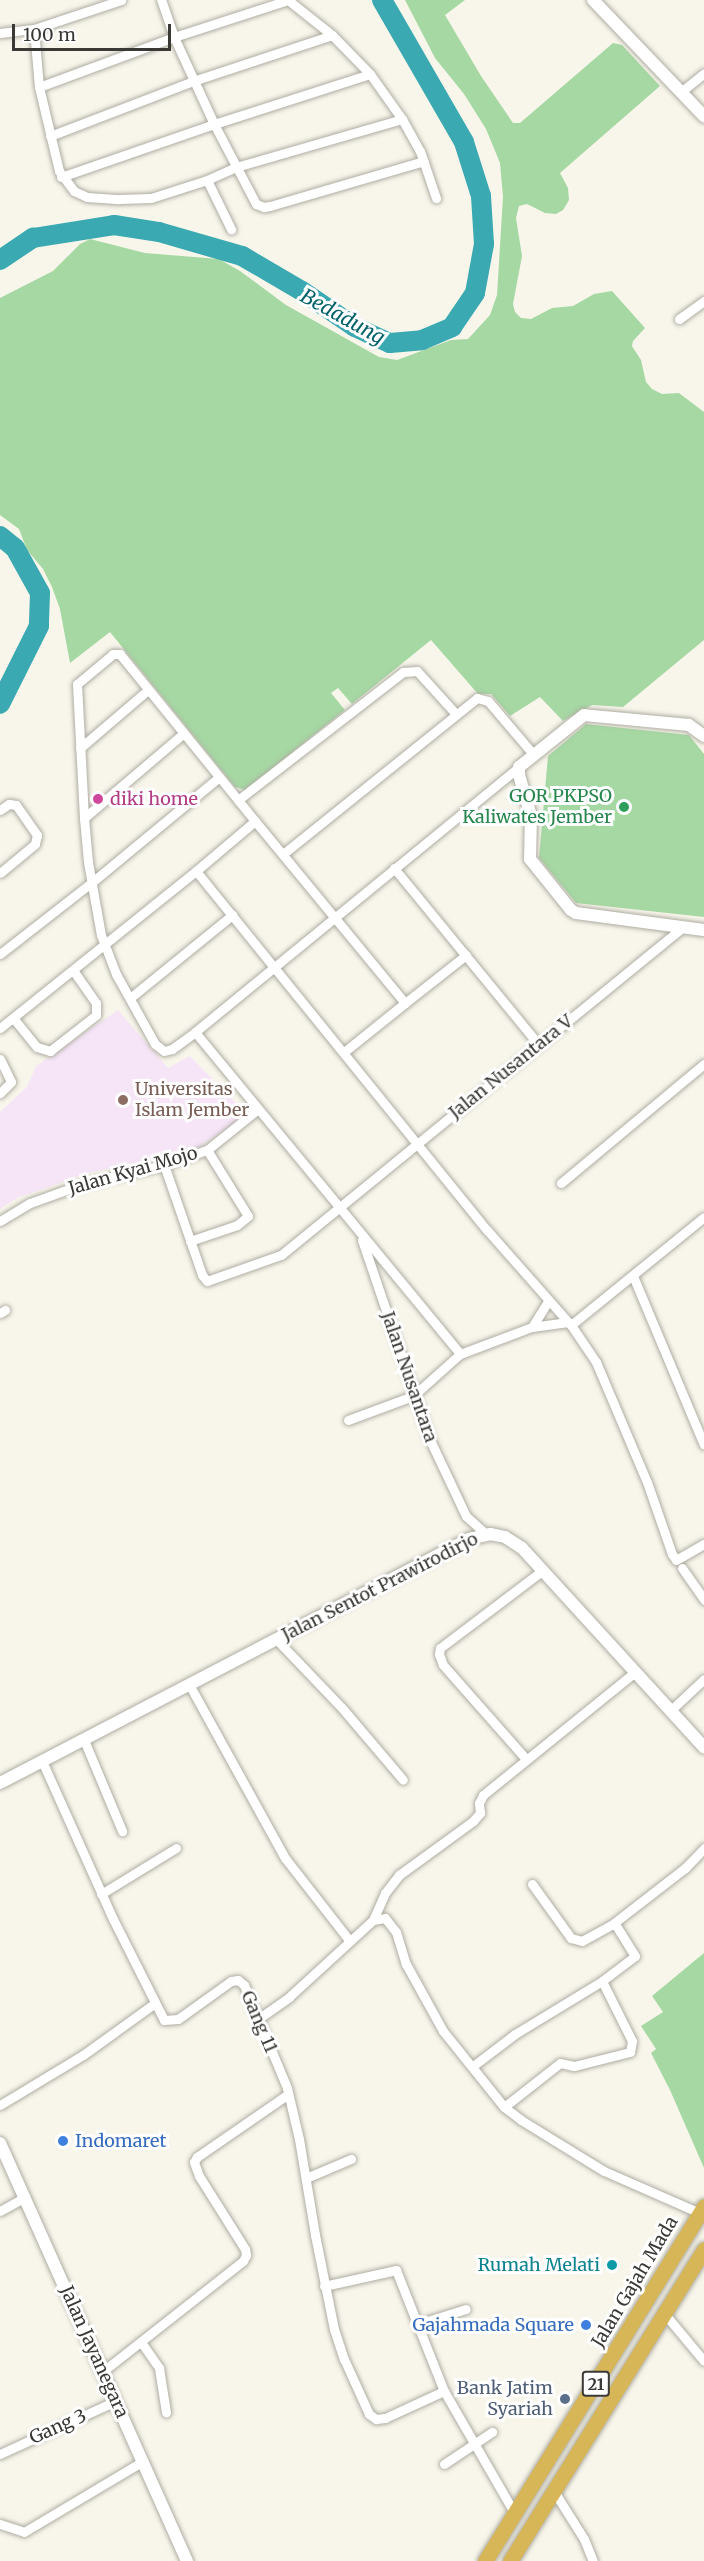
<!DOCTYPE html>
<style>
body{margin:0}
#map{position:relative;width:704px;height:2561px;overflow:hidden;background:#f8f6eb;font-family:Merriweather,serif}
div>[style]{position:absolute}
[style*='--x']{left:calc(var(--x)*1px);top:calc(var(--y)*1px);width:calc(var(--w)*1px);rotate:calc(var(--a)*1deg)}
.education>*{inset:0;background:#f6e5f7}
.green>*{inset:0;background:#a6d8a3}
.river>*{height:20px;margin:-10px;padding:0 10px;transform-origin:10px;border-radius:10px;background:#3ba9b1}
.roads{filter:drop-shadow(0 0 2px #afada3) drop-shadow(0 0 2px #afada3)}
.minor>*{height:9px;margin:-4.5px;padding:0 4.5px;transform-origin:4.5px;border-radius:4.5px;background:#fff}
.tertiary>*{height:12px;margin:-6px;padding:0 6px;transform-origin:6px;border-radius:6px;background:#fff}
.trunk>*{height:15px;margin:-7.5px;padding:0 7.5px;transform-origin:7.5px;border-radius:7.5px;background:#d7b658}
.dots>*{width:16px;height:16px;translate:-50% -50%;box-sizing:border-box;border:3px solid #fff;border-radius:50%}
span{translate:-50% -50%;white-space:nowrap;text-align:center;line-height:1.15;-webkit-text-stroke:6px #fff;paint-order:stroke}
.shield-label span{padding:2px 4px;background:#fff;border:2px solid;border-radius:4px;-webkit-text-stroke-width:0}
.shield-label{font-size:16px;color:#3a3935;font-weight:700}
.leisure-label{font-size:18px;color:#27864d}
.right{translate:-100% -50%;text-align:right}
.hotel-label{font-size:18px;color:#b23c85}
.left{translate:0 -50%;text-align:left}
.street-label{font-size:18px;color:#3a3935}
.education-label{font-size:18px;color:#785e54}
.shop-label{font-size:18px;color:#366cbe}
.culture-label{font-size:18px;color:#0d838f}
.service-label{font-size:18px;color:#4e5e75}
.water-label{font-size:20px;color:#026269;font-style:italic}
.scale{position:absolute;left:12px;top:24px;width:159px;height:27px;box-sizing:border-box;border:3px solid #3a3935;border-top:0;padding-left:8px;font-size:18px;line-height:21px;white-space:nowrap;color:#3a3935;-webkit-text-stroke:4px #fff;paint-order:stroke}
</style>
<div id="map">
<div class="education">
<i style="clip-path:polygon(118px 1010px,168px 1068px,190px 1056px,247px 1114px,197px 1149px,88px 1173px,17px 1198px,0 1209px,0 1112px,27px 1087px,36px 1066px)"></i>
</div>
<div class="green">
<i style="clip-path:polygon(405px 0,465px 0,445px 15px,481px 76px,513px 123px,520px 123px,613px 43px,622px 45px,660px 86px,560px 173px,568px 188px,569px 200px,563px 210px,556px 214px,545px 213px,527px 204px,519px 206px,516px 218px,522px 256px,513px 304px,515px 312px,521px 318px,531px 319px,552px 308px,573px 306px,594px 294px,612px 291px,645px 328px,633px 341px,632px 346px,641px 360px,646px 382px,652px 389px,662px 394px,679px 393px,704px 412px,704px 640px,623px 707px,592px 705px,563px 721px,540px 697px,510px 716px,491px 694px,478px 694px,431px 640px,352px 704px,338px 688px,331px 693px,345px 710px,245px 790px,235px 787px,110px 632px,70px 663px,60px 609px,52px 587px,43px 569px,27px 550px,19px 529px,0 515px,0 298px,53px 271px,80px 244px,90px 239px,145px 253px,219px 259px,240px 271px,286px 305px,379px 357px,397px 360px,451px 340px,468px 339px,490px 315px,497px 295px,503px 197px,500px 163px,486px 129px,464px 94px,435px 58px)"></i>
<i style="clip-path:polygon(586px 724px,689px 735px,704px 754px,704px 917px,576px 903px,539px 858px,548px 756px)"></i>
<i style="clip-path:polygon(704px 1953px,704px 2168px,670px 2090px,651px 2053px,656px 2049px,641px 2026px,663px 2012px,652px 1996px)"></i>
</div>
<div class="river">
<i style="--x:0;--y:260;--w:40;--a:-34"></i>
<i style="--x:33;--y:238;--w:82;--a:-9.1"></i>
<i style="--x:114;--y:225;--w:46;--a:8.8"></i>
<i style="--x:159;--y:232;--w:86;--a:16.1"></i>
<i style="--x:242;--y:256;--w:69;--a:30.3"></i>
<i style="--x:302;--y:291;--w:64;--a:34.2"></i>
<i style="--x:355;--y:327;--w:38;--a:25"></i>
<i style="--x:390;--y:343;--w:32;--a:-5"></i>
<i style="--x:422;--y:340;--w:33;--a:-23"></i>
<i style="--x:452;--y:327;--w:41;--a:-55.9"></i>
<i style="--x:475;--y:293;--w:50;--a:-79.6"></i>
<i style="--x:484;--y:244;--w:48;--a:-93.6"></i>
<i style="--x:481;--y:196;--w:57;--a:-107.5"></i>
<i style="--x:464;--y:142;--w:164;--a:-120"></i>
<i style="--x:0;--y:536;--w:19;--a:39"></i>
<i style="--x:15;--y:548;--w:51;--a:60.9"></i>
<i style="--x:40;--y:593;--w:33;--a:92"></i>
<i style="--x:39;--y:626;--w:87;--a:116.6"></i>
</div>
<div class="roads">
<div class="minor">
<i style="--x:288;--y:0;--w:56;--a:38.5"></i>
<i style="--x:332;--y:35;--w:54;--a:45.7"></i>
<i style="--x:370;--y:74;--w:55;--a:54.6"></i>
<i style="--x:402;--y:119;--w:37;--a:61"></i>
<i style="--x:420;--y:151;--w:50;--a:71.2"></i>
<i style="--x:34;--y:29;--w:58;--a:85.1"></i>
<i style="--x:39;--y:87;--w:86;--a:76.6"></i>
<i style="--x:59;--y:171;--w:25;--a:53"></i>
<i style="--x:74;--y:191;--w:14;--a:25"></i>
<i style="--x:87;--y:197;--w:32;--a:4"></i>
<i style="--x:119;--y:199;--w:32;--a:-2"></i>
<i style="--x:151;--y:198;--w:59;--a:-17.8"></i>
<i style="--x:207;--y:180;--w:32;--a:-24"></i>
<i style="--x:236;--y:167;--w:173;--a:-16.1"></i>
<i style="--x:0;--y:33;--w:34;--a:-7"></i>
<i style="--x:34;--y:29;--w:92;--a:-18.4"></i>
<i style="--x:370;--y:74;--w:164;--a:162.2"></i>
<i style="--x:214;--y:124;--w:90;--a:62.3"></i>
<i style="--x:256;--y:204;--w:9;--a:21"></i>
<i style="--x:264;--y:207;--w:6;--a:-9"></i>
<i style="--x:270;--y:206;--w:160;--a:-16.3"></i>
<i style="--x:39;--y:87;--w:144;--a:-20.3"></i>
<i style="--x:174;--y:37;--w:120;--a:-18"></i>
<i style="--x:682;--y:91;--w:28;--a:-39"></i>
<i style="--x:50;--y:136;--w:153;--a:-21"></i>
<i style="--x:193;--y:81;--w:146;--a:-18.3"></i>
<i style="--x:61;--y:177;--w:162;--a:-19.1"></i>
<i style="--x:214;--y:124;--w:96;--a:-114.7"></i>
<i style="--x:174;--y:37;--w:39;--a:-109"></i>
<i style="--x:207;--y:180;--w:55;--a:63.9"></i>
<i style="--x:679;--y:319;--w:31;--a:-36"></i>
<i style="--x:80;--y:748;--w:89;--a:-40.5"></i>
<i style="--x:238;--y:800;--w:209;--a:-37.8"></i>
<i style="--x:403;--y:672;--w:14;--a:-4"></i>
<i style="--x:417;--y:671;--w:58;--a:47.8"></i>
<i style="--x:0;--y:810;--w:11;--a:-34"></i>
<i style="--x:9;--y:804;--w:7;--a:8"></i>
<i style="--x:16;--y:805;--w:37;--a:55"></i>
<i style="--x:37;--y:835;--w:9;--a:103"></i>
<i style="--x:35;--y:844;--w:45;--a:140.4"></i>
<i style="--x:84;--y:818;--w:131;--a:-40.4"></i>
<i style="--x:255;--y:821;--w:215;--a:-129"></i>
<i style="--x:120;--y:654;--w:7;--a:180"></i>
<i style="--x:113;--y:654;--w:47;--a:140.2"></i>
<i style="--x:77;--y:684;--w:134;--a:87"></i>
<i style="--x:84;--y:818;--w:44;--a:84.8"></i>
<i style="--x:88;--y:862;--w:74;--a:79.9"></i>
<i style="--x:101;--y:935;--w:42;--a:69"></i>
<i style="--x:116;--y:974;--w:80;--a:60.9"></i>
<i style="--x:155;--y:1044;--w:11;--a:38"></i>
<i style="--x:164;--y:1051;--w:8;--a:-14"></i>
<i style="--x:172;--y:1049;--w:29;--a:-36"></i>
<i style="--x:195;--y:1032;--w:419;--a:-39.3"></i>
<i style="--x:283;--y:854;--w:249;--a:-38.8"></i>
<i style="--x:477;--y:698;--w:11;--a:15"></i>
<i style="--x:488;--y:701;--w:71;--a:49.6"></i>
<i style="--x:394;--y:868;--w:229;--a:50.7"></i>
<i style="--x:0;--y:954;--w:115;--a:-38"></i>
<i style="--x:91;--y:883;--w:166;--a:-39.6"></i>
<i style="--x:466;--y:955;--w:78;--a:141.8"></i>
<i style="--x:405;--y:1003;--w:236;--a:-129.5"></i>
<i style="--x:255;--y:821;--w:77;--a:139.7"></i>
<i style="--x:196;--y:871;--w:462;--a:51"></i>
<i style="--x:487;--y:1230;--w:123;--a:48.6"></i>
<i style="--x:130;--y:998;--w:132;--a:-39.1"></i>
<i style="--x:14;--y:1019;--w:36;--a:51"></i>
<i style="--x:37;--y:1047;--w:14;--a:17"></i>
<i style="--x:50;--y:1051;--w:58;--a:-38"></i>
<i style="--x:96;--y:1015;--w:12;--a:-90"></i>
<i style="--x:96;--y:1003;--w:39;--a:-125"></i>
<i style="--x:0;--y:1028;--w:251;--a:-38.7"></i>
<i style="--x:195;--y:1032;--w:417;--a:50.5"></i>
<i style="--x:344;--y:1052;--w:78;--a:-38.8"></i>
<i style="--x:0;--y:1059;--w:25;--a:64"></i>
<i style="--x:11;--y:1082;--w:16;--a:135"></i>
<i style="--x:164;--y:1165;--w:116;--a:70.9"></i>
<i style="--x:202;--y:1275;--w:8;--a:50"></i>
<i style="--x:207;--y:1281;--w:78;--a:-19.4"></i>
<i style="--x:281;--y:1255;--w:519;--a:-39.21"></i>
<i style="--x:561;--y:1183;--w:186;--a:-39.8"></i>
<i style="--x:0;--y:1221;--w:35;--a:-31"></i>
<i style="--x:30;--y:1203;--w:59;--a:-19.7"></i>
<i style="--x:86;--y:1183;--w:80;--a:-13"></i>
<i style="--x:164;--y:1165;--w:46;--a:-19.2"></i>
<i style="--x:207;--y:1150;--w:65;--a:-38.8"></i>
<i style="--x:362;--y:1240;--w:211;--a:71.2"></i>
<i style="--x:430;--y:1440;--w:84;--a:64.7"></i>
<i style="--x:466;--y:1516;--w:27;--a:42"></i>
<i style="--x:190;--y:1241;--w:50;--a:-18.8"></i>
<i style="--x:237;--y:1225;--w:14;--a:-39"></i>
<i style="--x:248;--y:1216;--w:78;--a:-121.8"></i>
<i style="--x:633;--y:1276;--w:183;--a:67.2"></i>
<i style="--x:0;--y:1313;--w:6;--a:-31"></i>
<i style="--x:571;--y:1325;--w:45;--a:56"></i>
<i style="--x:596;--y:1362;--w:130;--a:67"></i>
<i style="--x:647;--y:1482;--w:76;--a:70.9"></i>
<i style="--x:672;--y:1554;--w:7;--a:56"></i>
<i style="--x:676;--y:1560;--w:32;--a:-30"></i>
<i style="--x:532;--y:1327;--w:31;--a:-58"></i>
<i style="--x:348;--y:1420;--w:69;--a:-20.3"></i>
<i style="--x:413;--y:1396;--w:63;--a:-41.8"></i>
<i style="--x:460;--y:1354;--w:77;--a:-20.6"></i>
<i style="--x:532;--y:1327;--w:36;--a:-8"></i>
<i style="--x:568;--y:1322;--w:4;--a:45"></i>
<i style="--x:571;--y:1325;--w:171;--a:-39.1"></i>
<i style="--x:682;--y:1568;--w:39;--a:55"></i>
<i style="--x:276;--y:1639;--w:95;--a:46.3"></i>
<i style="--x:342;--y:1708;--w:94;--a:49.7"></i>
<i style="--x:190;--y:1686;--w:196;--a:61.1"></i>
<i style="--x:285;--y:1858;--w:104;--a:52"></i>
<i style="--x:671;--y:1710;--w:45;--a:-43.2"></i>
<i style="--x:84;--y:1740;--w:99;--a:67.3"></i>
<i style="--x:526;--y:1759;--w:125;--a:-131.4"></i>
<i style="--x:443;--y:1665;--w:12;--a:-110"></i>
<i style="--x:439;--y:1654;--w:6;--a:-81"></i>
<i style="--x:440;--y:1648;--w:129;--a:-37.1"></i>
<i style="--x:42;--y:1761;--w:173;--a:65.8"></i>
<i style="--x:113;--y:1919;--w:113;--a:63.2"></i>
<i style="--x:164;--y:2020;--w:14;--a:-4"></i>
<i style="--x:178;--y:2019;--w:65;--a:-35.6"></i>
<i style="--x:231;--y:1981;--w:7;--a:-8"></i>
<i style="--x:238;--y:1980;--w:8;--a:40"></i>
<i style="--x:244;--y:1985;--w:112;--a:67.3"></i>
<i style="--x:287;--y:2088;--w:52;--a:76.8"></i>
<i style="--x:299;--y:2139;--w:97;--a:80.5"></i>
<i style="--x:315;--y:2235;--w:96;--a:78.6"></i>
<i style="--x:334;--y:2329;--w:32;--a:72"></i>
<i style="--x:344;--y:2359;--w:60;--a:65.6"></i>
<i style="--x:369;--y:2414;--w:9;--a:36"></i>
<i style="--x:376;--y:2419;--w:9;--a:-6"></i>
<i style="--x:385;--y:2418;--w:65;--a:-24.6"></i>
<i style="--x:532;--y:1884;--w:67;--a:54.2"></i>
<i style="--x:571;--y:1938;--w:11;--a:15"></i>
<i style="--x:582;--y:1941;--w:37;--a:-29"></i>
<i style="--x:614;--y:1923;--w:90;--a:-37.8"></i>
<i style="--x:685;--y:1868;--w:28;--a:-46"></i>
<i style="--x:101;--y:1894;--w:88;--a:-31.5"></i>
<i style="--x:373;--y:1920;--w:30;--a:-66"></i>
<i style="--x:385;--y:1893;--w:23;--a:-52"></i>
<i style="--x:399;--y:1875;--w:92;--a:-36.1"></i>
<i style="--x:473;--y:1821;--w:11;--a:-49"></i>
<i style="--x:480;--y:1813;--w:10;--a:-96"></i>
<i style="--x:479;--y:1803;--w:9;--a:-63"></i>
<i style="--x:483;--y:1795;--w:196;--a:-39"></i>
<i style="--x:602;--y:1981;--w:41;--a:-37.1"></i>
<i style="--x:635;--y:1956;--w:39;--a:-122"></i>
<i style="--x:258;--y:2019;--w:38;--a:-35"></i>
<i style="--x:289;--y:1997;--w:114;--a:-42.5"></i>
<i style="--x:373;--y:1920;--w:12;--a:-9"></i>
<i style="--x:385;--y:1918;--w:18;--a:52"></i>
<i style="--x:396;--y:1932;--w:34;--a:73"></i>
<i style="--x:406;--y:1964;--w:77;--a:61.1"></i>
<i style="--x:443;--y:2031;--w:97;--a:51.2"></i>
<i style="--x:504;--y:2107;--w:21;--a:37"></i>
<i style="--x:521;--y:2120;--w:97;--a:31.6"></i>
<i style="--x:604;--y:2171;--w:105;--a:23.6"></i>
<i style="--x:473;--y:2066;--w:53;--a:-37.3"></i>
<i style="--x:515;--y:2034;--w:102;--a:-31.3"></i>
<i style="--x:602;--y:1981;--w:67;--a:63.4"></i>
<i style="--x:632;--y:2041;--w:11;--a:100"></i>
<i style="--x:630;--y:2052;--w:58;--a:166"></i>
<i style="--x:574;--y:2066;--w:14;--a:-168"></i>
<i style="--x:560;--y:2063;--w:71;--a:141.8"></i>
<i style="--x:0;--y:2105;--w:97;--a:-31.1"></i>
<i style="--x:83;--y:2055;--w:89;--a:-35.8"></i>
<i style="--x:306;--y:2178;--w:49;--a:-22.9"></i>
<i style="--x:0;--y:2211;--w:29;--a:-29"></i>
<i style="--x:324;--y:2286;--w:74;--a:-12.5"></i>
<i style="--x:396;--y:2270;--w:130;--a:68.4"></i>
<i style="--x:444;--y:2391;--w:140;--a:60"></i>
<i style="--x:664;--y:2313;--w:62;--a:50.2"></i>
<i style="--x:418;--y:2324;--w:50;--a:-17.4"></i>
<i style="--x:141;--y:2342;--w:32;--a:55"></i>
<i style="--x:159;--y:2368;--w:45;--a:81"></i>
<i style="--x:102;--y:2372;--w:179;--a:-38.2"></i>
<i style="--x:243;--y:2261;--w:7;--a:-63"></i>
<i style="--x:246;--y:2255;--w:6;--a:-99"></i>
<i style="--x:245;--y:2249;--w:86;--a:-122.2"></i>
<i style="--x:199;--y:2176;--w:15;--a:-110"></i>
<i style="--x:194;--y:2162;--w:6;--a:-59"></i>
<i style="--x:197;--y:2157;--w:109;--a:-34.6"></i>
<i style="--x:0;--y:2454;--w:128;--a:-24.6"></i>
<i style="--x:444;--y:2464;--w:58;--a:-33.7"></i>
<i style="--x:555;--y:2493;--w:54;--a:57.8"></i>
<i style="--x:584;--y:2539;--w:24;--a:68"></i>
<i style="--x:0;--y:2524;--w:25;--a:18"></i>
<i style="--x:24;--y:2532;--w:139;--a:-30.8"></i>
</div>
<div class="tertiary">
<i style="--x:593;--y:0;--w:161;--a:46.3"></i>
<i style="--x:704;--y:736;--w:19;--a:-144"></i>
<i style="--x:689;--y:725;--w:105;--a:-174.6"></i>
<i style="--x:584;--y:715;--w:83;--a:141.3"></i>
<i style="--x:519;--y:767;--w:8;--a:90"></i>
<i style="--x:519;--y:775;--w:43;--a:73.7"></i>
<i style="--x:531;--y:816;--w:43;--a:91.3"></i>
<i style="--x:530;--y:859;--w:65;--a:51.2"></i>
<i style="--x:571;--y:910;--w:6;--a:31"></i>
<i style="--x:576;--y:913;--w:129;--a:7.6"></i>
<i style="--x:0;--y:1783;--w:529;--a:-27.49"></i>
<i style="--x:469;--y:1539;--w:22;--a:-13"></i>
<i style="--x:490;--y:1534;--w:15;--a:11"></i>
<i style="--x:505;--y:1537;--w:20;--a:33"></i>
<i style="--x:522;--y:1548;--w:270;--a:47.6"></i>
<i style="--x:0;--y:2143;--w:458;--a:65.9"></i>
</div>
<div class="trunk">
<i style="--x:485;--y:2561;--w:417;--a:-58.3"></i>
<i style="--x:510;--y:2561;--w:367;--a:-58.1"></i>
</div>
</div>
<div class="dots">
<i style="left:98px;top:799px;background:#d1479c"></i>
<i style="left:624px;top:807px;background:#2e9e5b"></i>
<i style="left:123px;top:1100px;background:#8d6e63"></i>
<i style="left:63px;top:2141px;background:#3f7fe0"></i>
<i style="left:612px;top:2265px;background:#0f9aa8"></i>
<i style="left:586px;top:2325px;background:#3f7fe0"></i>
<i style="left:565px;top:2399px;background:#5c6f8a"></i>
</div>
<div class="shield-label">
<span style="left:596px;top:2384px">21</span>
</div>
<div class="leisure-label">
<span class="right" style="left:612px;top:807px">GOR PKPSO<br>Kaliwates Jember</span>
</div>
<div class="hotel-label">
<span class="left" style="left:110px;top:799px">diki home</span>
</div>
<div class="street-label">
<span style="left:511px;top:1067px;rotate:-39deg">Jalan Nusantara V</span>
<span style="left:133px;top:1171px;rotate:-16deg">Jalan Kyai Mojo</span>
<span style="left:409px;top:1377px;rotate:71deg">Jalan Nusantara</span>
<span style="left:380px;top:1587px;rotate:-27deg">Jalan Sentot Prawirodirjo</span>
<span style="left:259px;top:2022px;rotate:67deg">Gang 11</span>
<span style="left:635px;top:2282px;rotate:-59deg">Jalan Gajah Mada</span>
<span style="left:94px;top:2352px;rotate:66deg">Jalan Jayanegara</span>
<span style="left:58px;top:2427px;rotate:-24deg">Gang 3</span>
</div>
<div class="education-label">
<span class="left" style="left:135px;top:1100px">Universitas<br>Islam Jember</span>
</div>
<div class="shop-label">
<span class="left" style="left:75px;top:2141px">Indomaret</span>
<span class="right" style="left:574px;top:2325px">Gajahmada Square</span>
</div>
<div class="culture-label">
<span class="right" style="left:600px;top:2265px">Rumah Melati</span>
</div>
<div class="service-label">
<span class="right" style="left:553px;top:2399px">Bank Jatim<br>Syariah</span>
</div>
<div class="water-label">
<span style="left:343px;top:316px;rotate:29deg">Bedadung</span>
</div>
<div class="scale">100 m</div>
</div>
